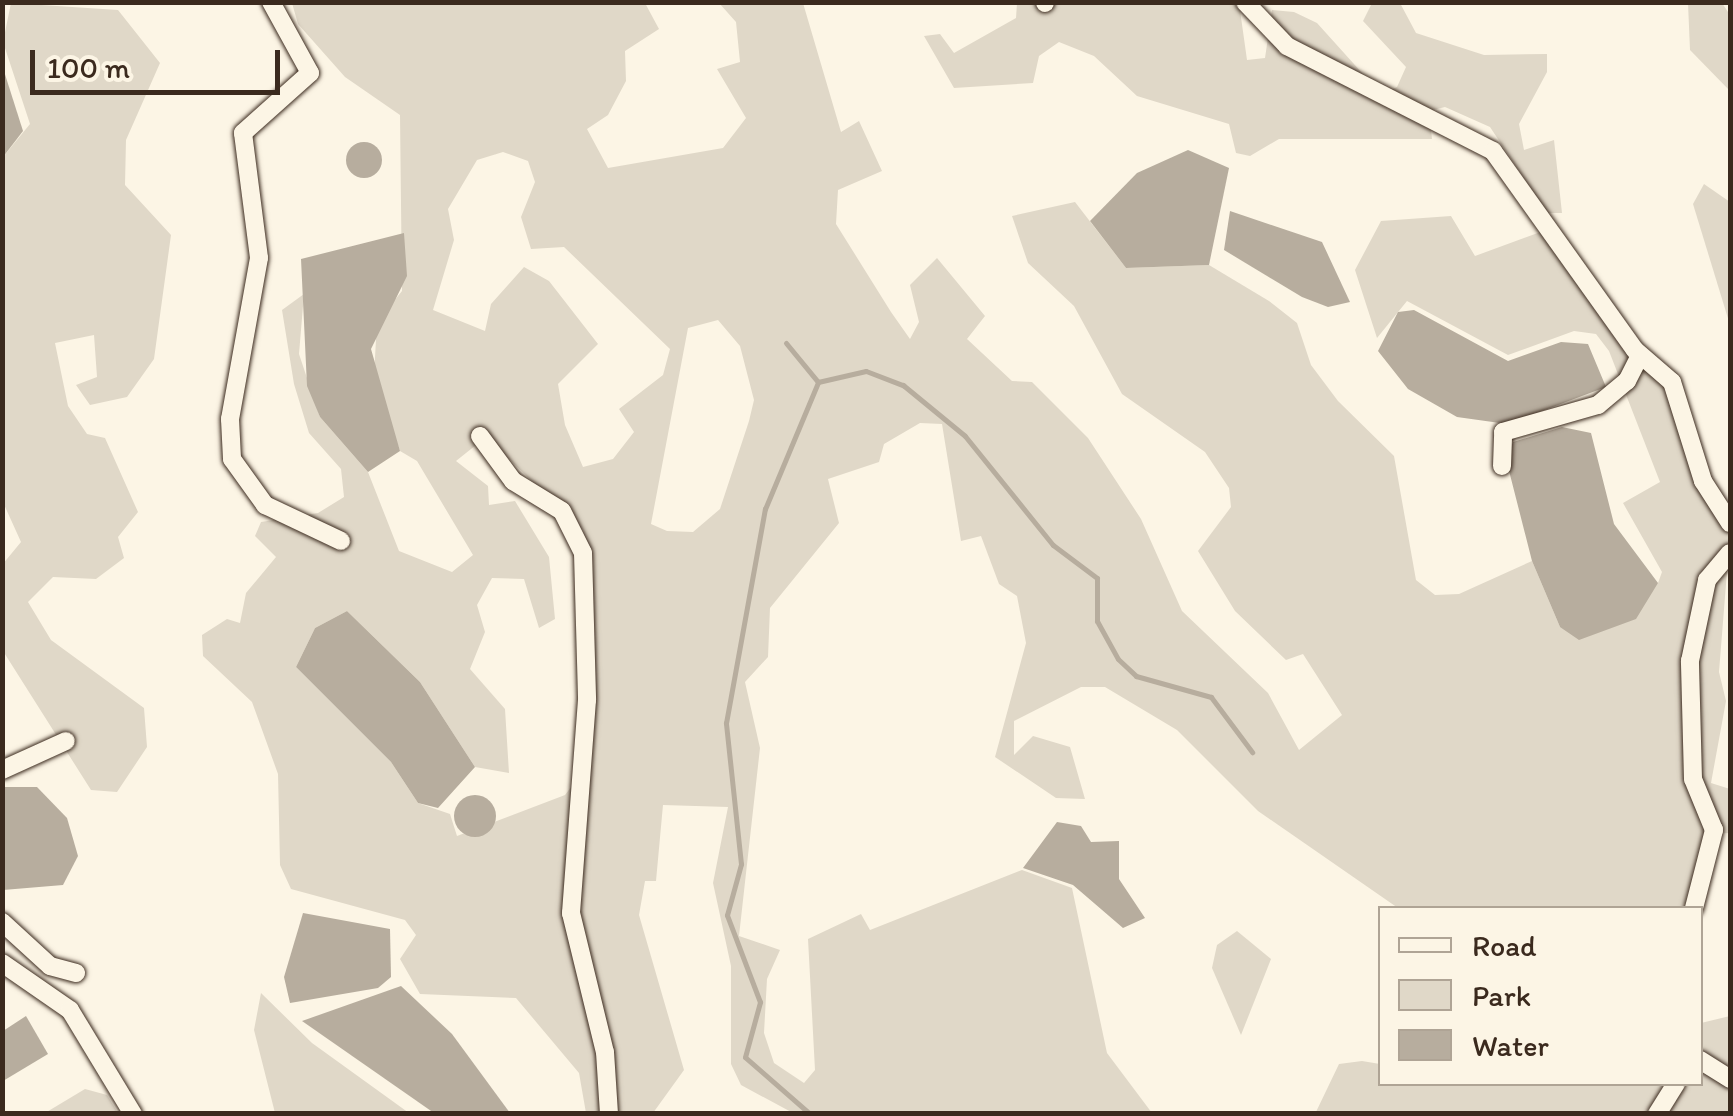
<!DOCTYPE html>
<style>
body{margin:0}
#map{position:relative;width:1733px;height:1116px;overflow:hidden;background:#fcf5e5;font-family:Itim,sans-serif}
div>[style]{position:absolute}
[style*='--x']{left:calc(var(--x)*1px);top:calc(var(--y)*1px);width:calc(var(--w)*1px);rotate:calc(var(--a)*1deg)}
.green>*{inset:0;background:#e0d8c8}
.water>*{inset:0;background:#b7ad9e}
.round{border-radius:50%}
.stream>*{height:5px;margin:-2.5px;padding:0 2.5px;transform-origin:2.5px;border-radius:2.5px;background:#b7ad9e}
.roads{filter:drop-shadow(0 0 2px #3b2a1e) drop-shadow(0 0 2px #3b2a1e)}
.street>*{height:18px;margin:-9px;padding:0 9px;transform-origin:9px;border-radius:9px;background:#fcf5e5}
span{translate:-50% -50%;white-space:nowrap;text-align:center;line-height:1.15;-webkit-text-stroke:8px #fcf5e5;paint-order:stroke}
.frame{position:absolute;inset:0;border:5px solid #3b2a1e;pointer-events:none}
.legend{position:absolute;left:1378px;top:906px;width:325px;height:180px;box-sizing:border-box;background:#fcf5e5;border:2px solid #afa495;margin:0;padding:12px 18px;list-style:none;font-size:30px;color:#3b2a1e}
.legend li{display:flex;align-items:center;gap:20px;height:50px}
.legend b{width:50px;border:2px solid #afa495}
.scale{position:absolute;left:30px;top:50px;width:250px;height:45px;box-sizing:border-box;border:5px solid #3b2a1e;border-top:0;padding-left:12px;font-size:30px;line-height:35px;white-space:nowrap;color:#3b2a1e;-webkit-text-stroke:8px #fcf5e5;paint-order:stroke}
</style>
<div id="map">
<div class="green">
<i style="clip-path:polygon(11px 3px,118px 10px,160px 63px,126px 140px,125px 185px,171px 235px,154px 359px,127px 397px,90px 405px,76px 385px,97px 377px,94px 335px,55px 343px,68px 406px,87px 434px,105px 438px,138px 512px,118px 537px,124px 558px,96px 579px,53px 577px,28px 602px,51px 640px,144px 708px,147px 747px,117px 792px,91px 790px,3px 651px,2px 565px,21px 542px,2px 500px,3px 157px,30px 124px,3px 42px)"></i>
<i style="clip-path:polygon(evenodd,292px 3px,645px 3px,659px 29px,625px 51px,626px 81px,608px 115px,587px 129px,608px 168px,723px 148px,746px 118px,717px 69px,740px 62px,736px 22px,719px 3px,803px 3px,841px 132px,859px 121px,882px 171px,838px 190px,836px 224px,891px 312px,910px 339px,919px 322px,910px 285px,937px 258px,985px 316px,967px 339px,1012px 381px,1032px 382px,1088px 438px,1141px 519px,1182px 611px,1268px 693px,1299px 750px,1342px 715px,1303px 654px,1286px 660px,1235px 611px,1198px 551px,1231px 507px,1229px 488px,1205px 452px,1122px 394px,1074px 306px,1028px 263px,1012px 216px,1075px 202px,1126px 268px,1209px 265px,1269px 301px,1297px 323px,1311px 365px,1338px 401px,1394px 456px,1416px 580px,1435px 595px,1459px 594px,1532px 561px,1560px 627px,1658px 583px,1662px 572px,1623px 503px,1660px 482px,1609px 351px,1596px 334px,1574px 331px,1508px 355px,1407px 301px,1377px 338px,1355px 270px,1381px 221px,1451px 216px,1475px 256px,1546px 230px,1612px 317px,1631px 361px,1667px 386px,1704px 491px,1730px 534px,1719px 672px,1726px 701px,1711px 783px,1730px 789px,1730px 833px,1709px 834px,1690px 908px,1398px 908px,1258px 811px,1177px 730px,1105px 687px,1081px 687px,1014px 721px,1014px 755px,1033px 736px,1070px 747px,1085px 799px,1056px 798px,995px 757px,1026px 643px,1017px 596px,999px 584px,981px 536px,961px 541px,942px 424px,920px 423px,884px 444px,879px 462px,828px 479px,839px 523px,770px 608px,768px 657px,745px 682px,760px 748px,739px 936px,780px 950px,767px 979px,764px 1033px,774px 1063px,804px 1083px,815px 1070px,808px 939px,861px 914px,870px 930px,1022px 870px,1072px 888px,1107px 1053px,1152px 1113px,793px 1113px,741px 1085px,731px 1064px,731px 966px,713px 883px,728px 807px,663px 805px,656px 881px,645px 881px,639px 915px,684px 1070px,653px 1113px,586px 1113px,579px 1073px,516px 998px,420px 994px,400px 959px,416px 935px,405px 920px,291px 889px,280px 865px,278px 774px,252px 702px,203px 656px,202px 635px,227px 619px,240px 623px,246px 593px,276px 557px,255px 536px,261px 522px,318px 513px,344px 497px,341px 469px,309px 433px,294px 384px,282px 310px,304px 294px,299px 354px,320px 417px,368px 472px,399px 551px,452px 572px,473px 555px,417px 461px,400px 451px,374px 375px,377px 322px,402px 291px,400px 115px,345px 77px,298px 24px,292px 3px,503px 152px,528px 161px,535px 182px,521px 217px,531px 249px,564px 247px,670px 349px,663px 375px,619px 409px,634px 432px,613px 459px,583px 467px,565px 425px,558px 384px,598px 344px,549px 281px,524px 267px,491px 304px,485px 331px,433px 310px,454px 240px,448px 209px,477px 160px,503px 152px,292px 3px,718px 320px,740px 346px,754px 400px,749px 421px,720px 509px,693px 532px,667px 531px,651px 524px,688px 328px,718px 320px,292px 3px,486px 437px,583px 530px,589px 567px,578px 778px,565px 795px,457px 836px,450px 814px,418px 803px,391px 762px,296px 667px,315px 628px,347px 611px,420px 682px,475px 767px,509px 773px,505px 709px,470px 669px,485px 632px,477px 605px,492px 578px,524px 579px,539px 628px,555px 619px,549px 557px,515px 501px,489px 505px,488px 486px,456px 461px,486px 437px)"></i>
<i style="clip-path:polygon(1017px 3px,1239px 3px,1247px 60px,1265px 58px,1272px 10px,1294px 12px,1317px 23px,1381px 94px,1397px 87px,1406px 67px,1363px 21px,1372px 3px,1400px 3px,1416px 33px,1484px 55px,1547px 54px,1547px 72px,1519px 124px,1524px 150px,1554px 140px,1562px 213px,1547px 213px,1490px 127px,1445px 107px,1429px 111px,1432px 139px,1279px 139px,1250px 156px,1236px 153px,1229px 124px,1137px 96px,1094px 56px,1059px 42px,1039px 56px,1033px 83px,954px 88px,924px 36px,940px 34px,954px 53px,1016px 18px)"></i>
<i style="clip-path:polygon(1688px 3px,1722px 3px,1730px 15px,1730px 91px,1690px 50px)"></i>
<i style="clip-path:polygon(1704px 184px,1730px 202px,1730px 325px,1693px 204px)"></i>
<i style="clip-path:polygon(1237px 931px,1271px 959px,1241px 1035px,1212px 968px,1217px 945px)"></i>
<i style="clip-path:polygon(261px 993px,312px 1043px,409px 1113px,275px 1113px,254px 1030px)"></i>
<i style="clip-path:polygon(1730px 1016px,1730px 1113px,1315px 1114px,1339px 1064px,1362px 1061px,1380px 1064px,1380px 1084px,1700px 1084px,1701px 1023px)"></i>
<i style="clip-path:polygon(85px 1089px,107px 1095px,118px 1113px,45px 1113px)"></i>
</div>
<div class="water">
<i style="clip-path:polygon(3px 68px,23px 131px,3px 157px,2px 157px)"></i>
<i class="round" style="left:346px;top:142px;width:36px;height:36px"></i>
<i style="clip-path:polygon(1188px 150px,1229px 168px,1209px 265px,1126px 268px,1090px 221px,1137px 173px)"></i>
<i style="clip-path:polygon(1230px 211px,1322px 242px,1350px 302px,1328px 307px,1302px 297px,1224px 250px)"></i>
<i style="clip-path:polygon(404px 233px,407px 276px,371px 349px,400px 451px,368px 472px,320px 417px,307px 386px,301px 259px)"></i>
<i style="clip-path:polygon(1414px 310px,1508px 361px,1561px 342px,1588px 344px,1606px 387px,1507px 424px,1457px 417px,1408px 389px,1378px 351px,1398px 312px)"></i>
<i style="clip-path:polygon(1562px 427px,1591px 433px,1614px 524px,1658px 583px,1636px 619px,1579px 640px,1560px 627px,1532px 561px,1506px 459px,1513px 442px)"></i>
<i style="clip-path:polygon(347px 611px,420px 682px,475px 767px,438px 808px,418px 803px,391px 762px,296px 667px,315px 628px)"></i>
<i style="clip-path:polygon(2px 787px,37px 787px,67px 818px,78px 856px,63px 885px,3px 890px)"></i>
<i class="round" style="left:454px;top:795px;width:42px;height:42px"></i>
<i style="clip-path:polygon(1057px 822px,1081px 826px,1091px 842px,1119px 841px,1119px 879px,1145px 918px,1123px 928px,1073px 885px,1023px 868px)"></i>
<i style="clip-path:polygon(303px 913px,390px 929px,391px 977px,378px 988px,290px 1003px,284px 977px)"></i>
<i style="clip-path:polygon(401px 986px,452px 1034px,510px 1113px,434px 1113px,302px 1021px)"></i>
<i style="clip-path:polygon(26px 1016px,48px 1054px,3px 1081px,3px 1031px)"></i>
</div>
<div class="stream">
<i style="--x:786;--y:343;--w:50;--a:50.6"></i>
<i style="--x:818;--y:382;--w:49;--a:-12.9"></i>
<i style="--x:866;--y:371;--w:40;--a:21"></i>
<i style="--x:903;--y:385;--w:80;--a:39.4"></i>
<i style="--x:965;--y:436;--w:140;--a:51.1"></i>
<i style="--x:1053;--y:545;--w:55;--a:36.9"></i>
<i style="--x:1097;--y:578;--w:43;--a:90"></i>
<i style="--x:1097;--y:621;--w:43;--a:61.1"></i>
<i style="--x:1118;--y:659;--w:25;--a:43"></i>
<i style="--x:1136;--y:676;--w:78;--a:15.6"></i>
<i style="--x:1211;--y:697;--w:69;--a:53.3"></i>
<i style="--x:810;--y:1114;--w:86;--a:-138.8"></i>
<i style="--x:745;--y:1057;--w:57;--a:-74.7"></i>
<i style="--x:760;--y:1002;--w:93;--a:-110.8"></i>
<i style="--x:727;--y:915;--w:53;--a:-74.6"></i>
<i style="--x:741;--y:864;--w:142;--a:-96.1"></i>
<i style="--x:726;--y:723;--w:218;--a:-79.7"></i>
<i style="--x:765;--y:509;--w:138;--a:-67.3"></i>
</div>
<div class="roads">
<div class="street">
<i style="--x:271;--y:2;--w:81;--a:61.2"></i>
<i style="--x:310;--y:73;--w:90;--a:138.2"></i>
<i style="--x:243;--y:133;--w:126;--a:82.7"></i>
<i style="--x:259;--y:258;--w:164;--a:100.2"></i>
<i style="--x:230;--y:419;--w:40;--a:87.1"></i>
<i style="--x:232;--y:459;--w:57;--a:54.3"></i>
<i style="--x:265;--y:505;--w:84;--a:25.3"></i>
<i style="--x:1245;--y:2;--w:61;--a:46.3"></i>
<i style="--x:1287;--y:46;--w:231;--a:27"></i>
<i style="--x:1493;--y:151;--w:244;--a:54.5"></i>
<i style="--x:1635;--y:350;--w:49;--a:40.9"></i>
<i style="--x:1672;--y:382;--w:104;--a:72.6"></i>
<i style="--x:1703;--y:481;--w:50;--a:57.3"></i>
<i style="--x:1045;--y:3;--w:1;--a:-90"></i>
<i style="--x:480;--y:436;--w:56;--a:53.7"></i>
<i style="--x:513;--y:481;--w:57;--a:31.5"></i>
<i style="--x:562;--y:511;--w:47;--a:63.4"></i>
<i style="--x:583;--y:553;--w:147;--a:88.4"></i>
<i style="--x:587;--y:700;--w:214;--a:94.3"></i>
<i style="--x:571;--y:913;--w:143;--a:76.3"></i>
<i style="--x:605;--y:1052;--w:62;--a:86.3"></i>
<i style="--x:1502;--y:466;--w:34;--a:-88"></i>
<i style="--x:1503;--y:432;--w:99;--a:-15.9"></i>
<i style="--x:1598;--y:405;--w:38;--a:-40"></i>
<i style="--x:1627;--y:381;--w:29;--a:-63"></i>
<i style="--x:2;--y:770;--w:70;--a:-24.4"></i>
<i style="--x:1694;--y:908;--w:81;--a:-75.6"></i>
<i style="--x:1714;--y:830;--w:55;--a:-112.4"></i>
<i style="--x:1693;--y:779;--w:118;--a:-91.5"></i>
<i style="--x:1690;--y:661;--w:83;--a:-78.1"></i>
<i style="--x:1707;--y:580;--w:35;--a:-50"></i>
<i style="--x:2;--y:922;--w:65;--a:42.5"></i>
<i style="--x:50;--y:966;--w:27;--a:15"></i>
<i style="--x:2;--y:963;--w:83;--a:34.7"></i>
<i style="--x:70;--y:1010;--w:122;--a:58.8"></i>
<i style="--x:1700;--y:1060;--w:36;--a:32"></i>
<i style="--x:1657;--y:1114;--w:36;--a:-58"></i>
</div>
</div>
<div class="frame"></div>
<ul class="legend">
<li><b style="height:12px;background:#fcf5e5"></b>Road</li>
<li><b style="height:28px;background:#e0d8c8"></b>Park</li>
<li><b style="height:28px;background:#b7ad9e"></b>Water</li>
</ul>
<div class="scale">100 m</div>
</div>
